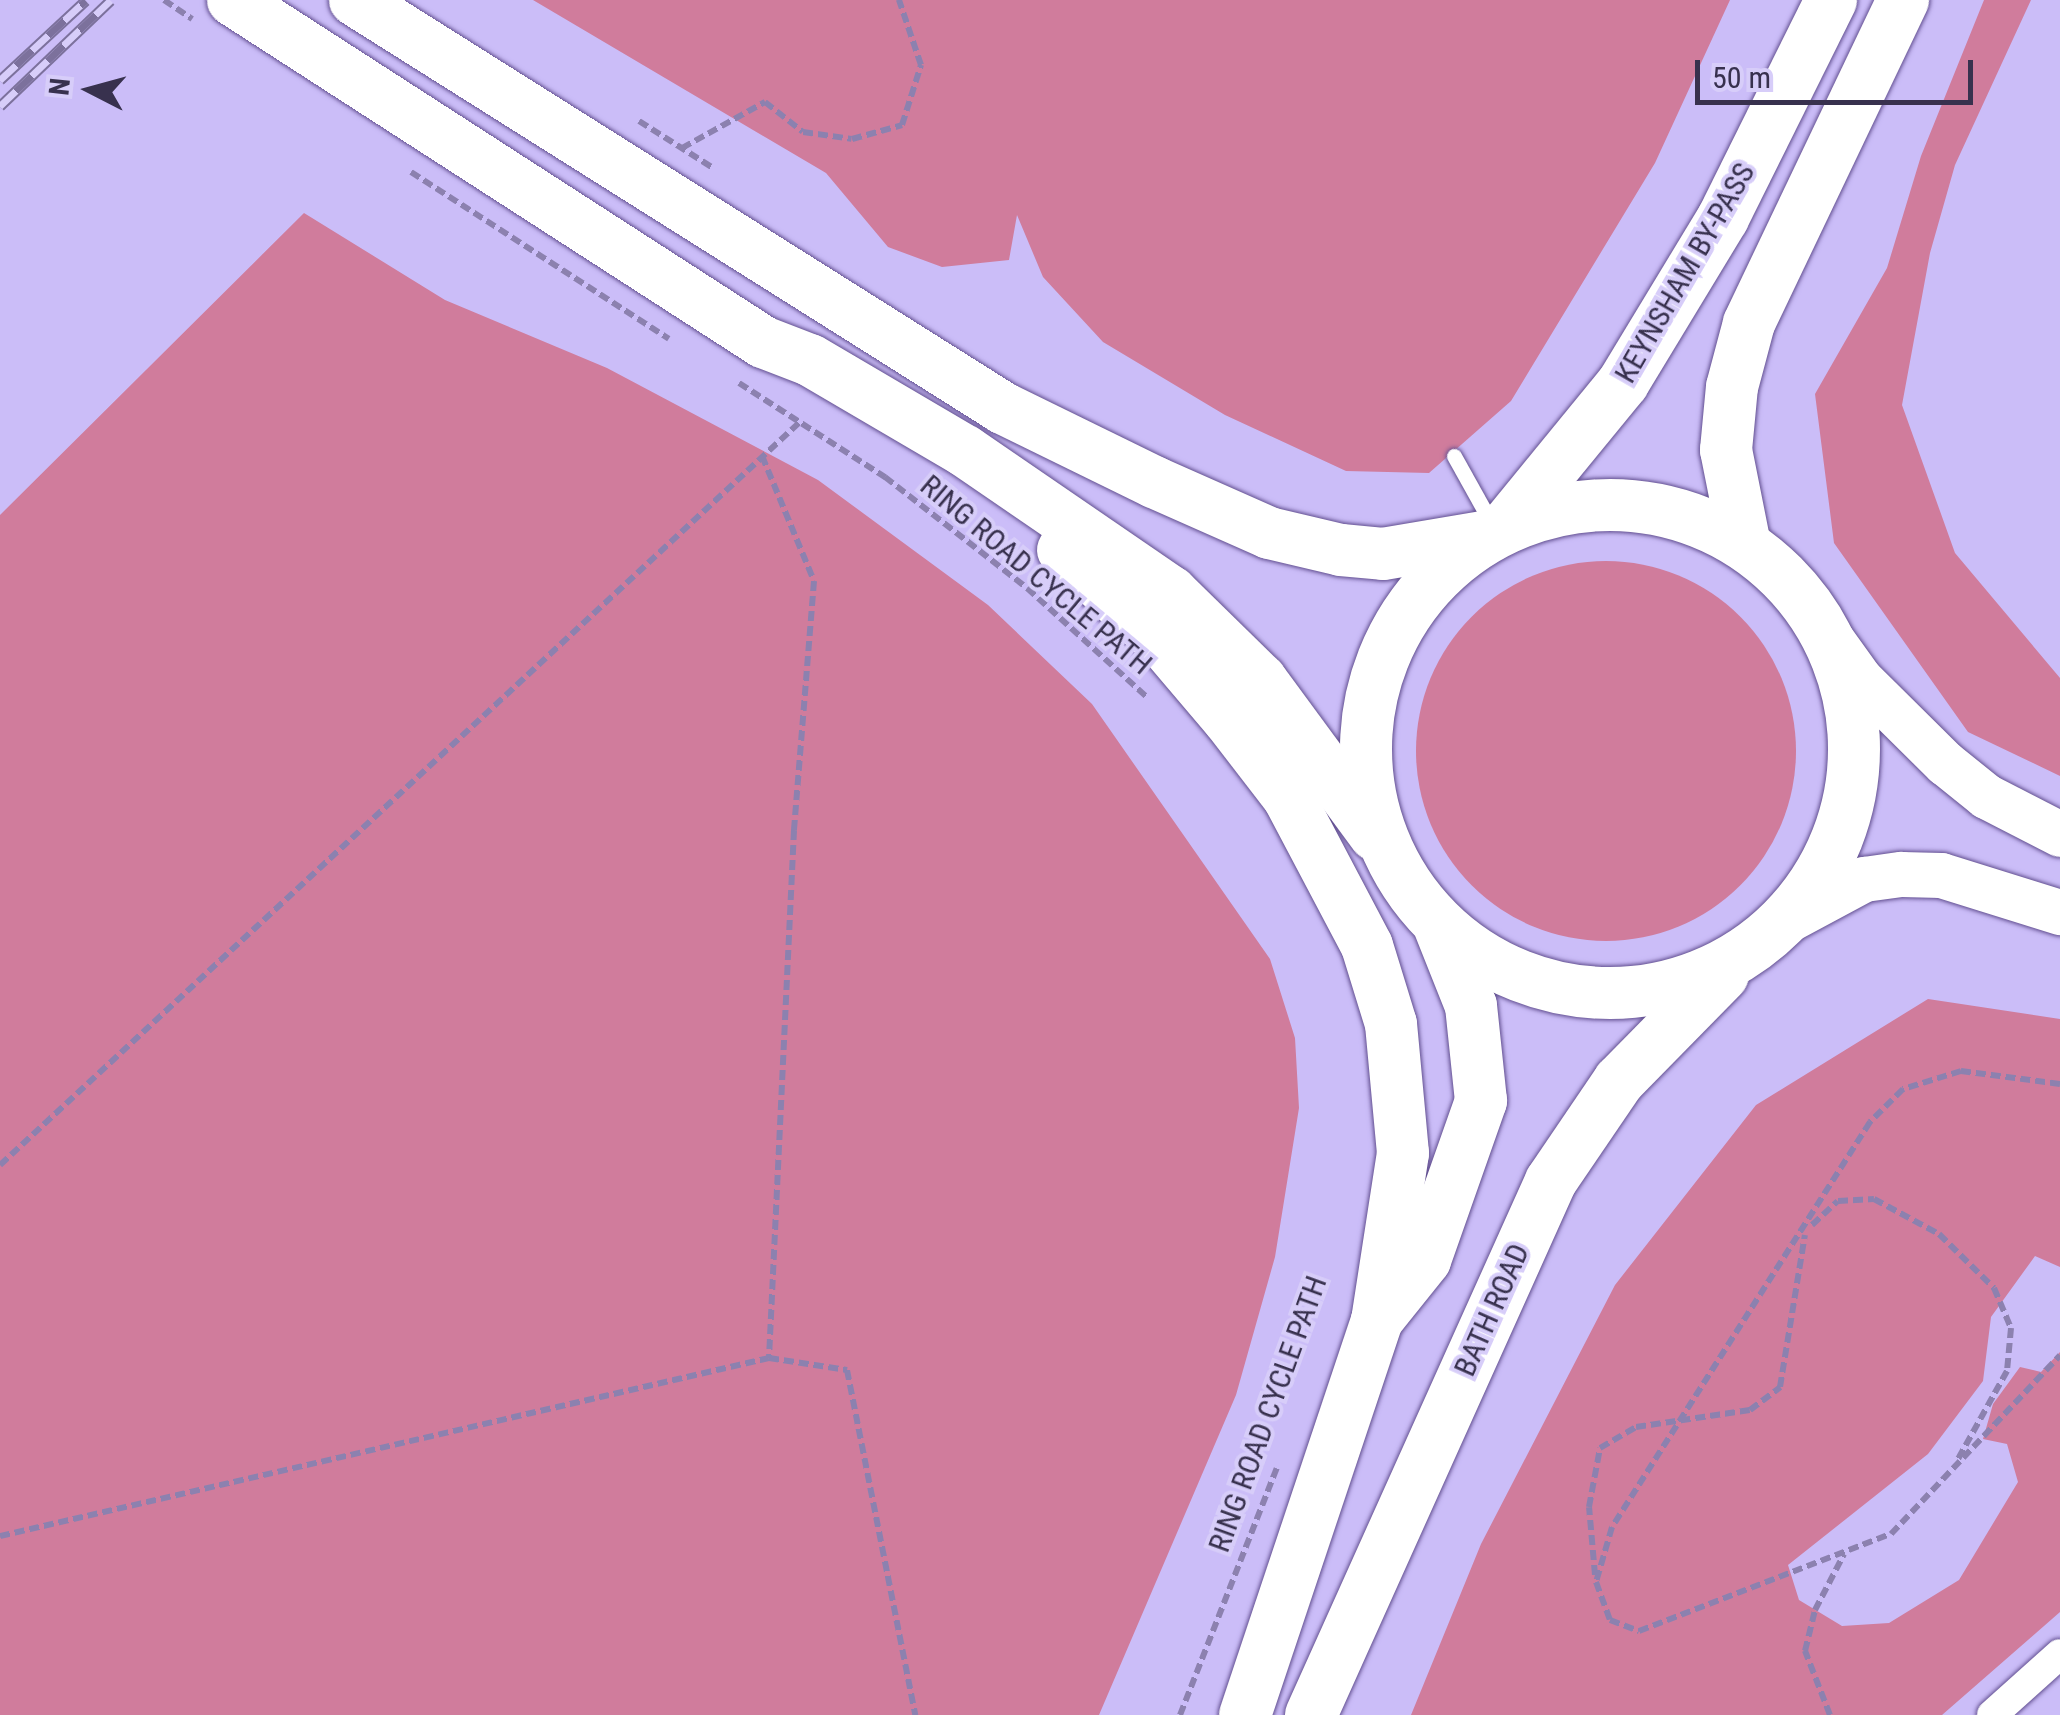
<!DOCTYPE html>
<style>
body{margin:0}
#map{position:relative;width:2060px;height:1715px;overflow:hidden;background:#cbbdf8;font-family:"Roboto Condensed",sans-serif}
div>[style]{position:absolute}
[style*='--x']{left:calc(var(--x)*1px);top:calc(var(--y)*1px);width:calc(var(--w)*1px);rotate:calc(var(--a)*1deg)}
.green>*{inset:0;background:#d07c9c}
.round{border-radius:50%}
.path>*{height:6px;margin-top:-3px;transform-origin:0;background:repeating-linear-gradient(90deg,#8c81af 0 10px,transparent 0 15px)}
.roads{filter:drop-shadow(0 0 2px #624f90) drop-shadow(0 0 2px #624f90)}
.lane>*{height:15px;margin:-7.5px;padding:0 7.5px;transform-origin:7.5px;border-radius:7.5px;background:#fff}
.street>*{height:30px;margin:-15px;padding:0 15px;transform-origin:15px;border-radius:15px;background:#fff}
.primary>*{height:45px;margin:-22.5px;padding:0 22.5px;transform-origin:22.5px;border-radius:22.5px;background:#fff}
.highway>*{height:52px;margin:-26px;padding:0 26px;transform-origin:26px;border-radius:26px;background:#fff}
.highway>.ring{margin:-26px;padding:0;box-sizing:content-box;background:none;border:52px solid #fff;border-radius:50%}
.rail>*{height:11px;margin-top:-5.5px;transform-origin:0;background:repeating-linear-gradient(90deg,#d7cdf9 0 22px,#7c719c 0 44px);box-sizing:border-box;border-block:2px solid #7c719c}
span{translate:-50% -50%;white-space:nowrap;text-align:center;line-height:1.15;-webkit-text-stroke:8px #d7cdf9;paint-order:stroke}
.street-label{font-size:30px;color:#38314e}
.north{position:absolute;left:40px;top:40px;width:100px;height:100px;-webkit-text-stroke:8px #d7cdf9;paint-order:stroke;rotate:276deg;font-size:28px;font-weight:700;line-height:40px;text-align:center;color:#38314e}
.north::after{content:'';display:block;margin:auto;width:35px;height:45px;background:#38314e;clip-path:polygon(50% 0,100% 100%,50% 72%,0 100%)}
.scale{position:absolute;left:1695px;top:60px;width:278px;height:45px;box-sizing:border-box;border:5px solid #38314e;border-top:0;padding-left:12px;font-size:30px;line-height:35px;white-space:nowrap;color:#38314e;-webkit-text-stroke:8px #d7cdf9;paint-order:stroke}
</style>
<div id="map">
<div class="green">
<i style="clip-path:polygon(533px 0,1730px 0,1655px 163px,1511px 401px,1429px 473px,1346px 471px,1225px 415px,1103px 342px,1043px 277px,1017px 215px,1009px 260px,942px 267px,888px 247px,826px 173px)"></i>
<i style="clip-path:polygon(1984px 0,2031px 0,1955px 165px,1930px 253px,1902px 405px,1955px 553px,2060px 678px,2060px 776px,1968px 732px,1834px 543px,1815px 394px,1887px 268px,1921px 156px)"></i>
<i style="clip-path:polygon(304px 213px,445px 300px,607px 368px,818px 480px,988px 605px,1092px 704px,1270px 959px,1295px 1038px,1299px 1108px,1275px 1257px,1236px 1395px,1099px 1715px,0 1715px,0 515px)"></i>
<i class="round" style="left:1416px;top:561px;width:380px;height:380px"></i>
<i style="clip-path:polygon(1928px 999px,2060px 1019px,2060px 1267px,2035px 1256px,1991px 1317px,1983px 1381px,1928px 1454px,1788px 1565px,1799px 1600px,1842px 1626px,1889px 1623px,1959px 1580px,2018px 1482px,2007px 1444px,1983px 1439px,1993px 1404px,2020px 1367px,2041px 1372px,2060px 1352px,2060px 1612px,1942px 1715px,1411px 1715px,1481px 1544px,1615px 1285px,1756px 1105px)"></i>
</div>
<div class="path">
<i style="--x:164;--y:0;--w:34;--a:34"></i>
<i style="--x:639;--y:121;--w:88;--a:32.4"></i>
<i style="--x:682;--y:148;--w:95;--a:-29"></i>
<i style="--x:765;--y:102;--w:48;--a:38.3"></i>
<i style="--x:803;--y:132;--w:49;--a:8.1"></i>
<i style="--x:852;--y:139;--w:52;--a:-15.6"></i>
<i style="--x:902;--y:125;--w:63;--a:-72.4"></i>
<i style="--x:921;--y:65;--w:69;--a:-108.7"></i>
<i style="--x:411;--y:172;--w:307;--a:32.9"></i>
<i style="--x:739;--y:383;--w:174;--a:32.8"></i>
<i style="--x:885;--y:477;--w:180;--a:38"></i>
<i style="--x:1027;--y:588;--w:164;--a:42.3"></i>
<i style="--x:762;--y:456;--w:135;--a:67.4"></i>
<i style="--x:814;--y:581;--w:250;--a:94.6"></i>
<i style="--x:794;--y:830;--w:529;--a:92.71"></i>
<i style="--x:769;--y:1358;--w:79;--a:8.7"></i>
<i style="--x:847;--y:1370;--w:352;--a:78.8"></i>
<i style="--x:2060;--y:1084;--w:100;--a:-172.5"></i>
<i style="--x:1961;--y:1071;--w:61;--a:162.8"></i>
<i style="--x:1903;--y:1089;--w:47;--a:135"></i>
<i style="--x:1870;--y:1122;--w:480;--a:122.5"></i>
<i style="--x:1612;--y:1527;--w:57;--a:106.2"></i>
<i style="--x:1596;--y:1582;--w:40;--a:69.8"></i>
<i style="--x:1610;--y:1620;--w:31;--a:21"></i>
<i style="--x:1639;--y:1631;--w:270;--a:-21.1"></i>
<i style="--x:1891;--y:1534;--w:246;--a:-46.6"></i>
<i style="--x:0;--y:1165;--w:1093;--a:-42.89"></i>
<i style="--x:1812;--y:1225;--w:35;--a:-43"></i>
<i style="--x:1838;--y:1201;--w:36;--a:-3"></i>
<i style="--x:1874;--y:1199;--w:74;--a:28.3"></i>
<i style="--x:1939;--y:1234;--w:77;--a:44.5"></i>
<i style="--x:1994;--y:1288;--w:43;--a:67"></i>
<i style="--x:2011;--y:1328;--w:43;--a:95.3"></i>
<i style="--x:2007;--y:1371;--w:103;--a:119.1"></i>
<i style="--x:0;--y:1536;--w:789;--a:-13.03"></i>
<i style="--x:1595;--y:1575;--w:68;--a:-95"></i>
<i style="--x:1589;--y:1507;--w:60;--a:-79.4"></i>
<i style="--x:1600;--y:1448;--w:42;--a:-30.3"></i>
<i style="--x:1636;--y:1427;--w:115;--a:-8.5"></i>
<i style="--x:1750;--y:1410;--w:38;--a:-37"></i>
<i style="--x:1780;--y:1387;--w:154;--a:-80.7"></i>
<i style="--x:1180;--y:1715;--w:265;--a:-68.6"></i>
<i style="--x:1830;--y:1715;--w:69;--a:-111.3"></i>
<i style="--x:1805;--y:1651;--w:42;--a:-76.3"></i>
<i style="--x:1815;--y:1610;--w:63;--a:-62.6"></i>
</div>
<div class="roads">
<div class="lane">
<i style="--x:1454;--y:456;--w:82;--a:60.9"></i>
</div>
<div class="street">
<i style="--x:1992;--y:1715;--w:91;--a:-41.9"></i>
</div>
<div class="primary">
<i style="--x:1812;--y:612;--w:82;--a:54.4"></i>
<i style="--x:1860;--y:679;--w:120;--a:44.7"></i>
<i style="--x:1945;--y:763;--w:53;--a:38.8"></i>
<i style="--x:1986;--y:796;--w:83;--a:27.2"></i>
<i style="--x:1784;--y:922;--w:91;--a:-28.3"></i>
<i style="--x:1864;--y:879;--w:37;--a:-8"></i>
<i style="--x:1901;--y:874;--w:40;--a:1.4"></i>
<i style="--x:1941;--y:875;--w:125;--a:17.3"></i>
</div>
<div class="highway">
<i style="--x:233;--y:0;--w:631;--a:32.83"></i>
<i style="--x:763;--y:342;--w:50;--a:21"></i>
<i style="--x:810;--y:360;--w:180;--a:30.4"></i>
<i style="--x:965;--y:451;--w:250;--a:34.4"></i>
<i style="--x:1171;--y:592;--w:126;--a:44.4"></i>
<i style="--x:1261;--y:680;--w:192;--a:53.7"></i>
<i style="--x:355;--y:0;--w:766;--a:32.2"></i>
<i style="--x:1003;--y:408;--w:168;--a:26.1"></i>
<i style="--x:1154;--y:482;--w:126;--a:23.9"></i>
<i style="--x:1269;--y:533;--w:74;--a:13.3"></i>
<i style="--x:1341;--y:550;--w:42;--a:5.4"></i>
<i style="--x:1383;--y:554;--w:102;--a:-9.6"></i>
<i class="ring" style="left:1366px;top:505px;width:436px;height:436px"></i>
<i style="--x:1506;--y:526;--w:185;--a:-50.7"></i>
<i style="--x:1623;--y:383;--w:193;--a:-58.8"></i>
<i style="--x:1723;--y:218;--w:243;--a:-63.6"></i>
<i style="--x:1745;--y:545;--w:97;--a:-101.3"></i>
<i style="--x:1726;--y:450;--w:63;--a:-84.6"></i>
<i style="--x:1732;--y:387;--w:66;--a:-75.1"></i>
<i style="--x:1749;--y:323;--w:358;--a:-64.5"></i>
<i style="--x:1063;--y:550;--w:141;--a:43"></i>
<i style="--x:1166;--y:646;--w:97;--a:49.6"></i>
<i style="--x:1229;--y:720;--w:98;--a:52.4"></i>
<i style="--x:1289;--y:798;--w:167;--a:62.2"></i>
<i style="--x:1367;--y:946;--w:82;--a:72.9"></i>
<i style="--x:1391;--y:1024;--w:130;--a:84.7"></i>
<i style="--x:1403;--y:1153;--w:169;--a:98.8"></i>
<i style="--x:1245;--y:1715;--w:416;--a:-71.5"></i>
<i style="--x:1377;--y:1320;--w:77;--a:-51.3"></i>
<i style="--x:1425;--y:1260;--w:169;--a:-70.6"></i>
<i style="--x:1481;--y:1101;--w:96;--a:-96"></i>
<i style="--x:1471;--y:1006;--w:84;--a:-111.7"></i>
<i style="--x:1311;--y:1715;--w:585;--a:-65.8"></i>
<i style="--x:1551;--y:1181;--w:121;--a:-55.8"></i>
<i style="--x:1619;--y:1081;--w:148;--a:-45.5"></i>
</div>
</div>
<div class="rail">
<i style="--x:0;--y:80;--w:117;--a:-42.9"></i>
<i style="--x:0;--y:106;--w:153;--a:-43.7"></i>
</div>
<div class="street-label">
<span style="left:1685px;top:273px;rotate:-60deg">KEYNSHAM BY-PASS</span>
<span style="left:1036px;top:575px;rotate:40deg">RING ROAD CYCLE PATH</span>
<span style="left:1492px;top:1310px;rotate:-66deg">BATH ROAD</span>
<span style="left:1268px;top:1414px;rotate:-70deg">RING ROAD CYCLE PATH</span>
</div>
<div class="north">N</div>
<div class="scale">50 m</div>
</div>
